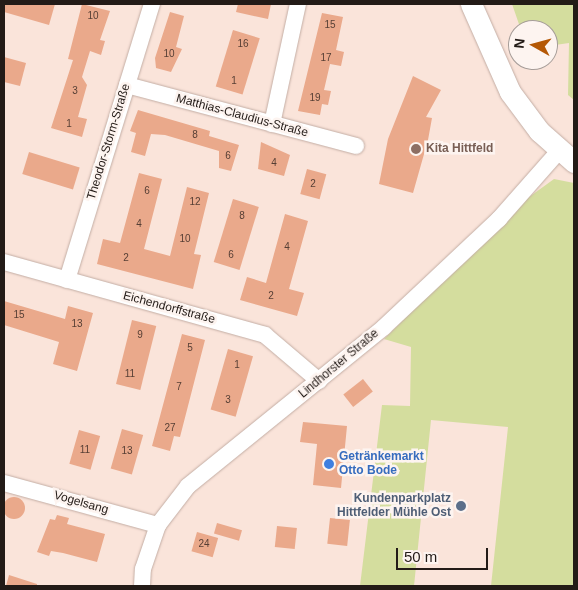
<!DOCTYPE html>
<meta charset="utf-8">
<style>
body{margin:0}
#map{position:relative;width:578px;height:590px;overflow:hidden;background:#fae4da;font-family:Helvetica,sans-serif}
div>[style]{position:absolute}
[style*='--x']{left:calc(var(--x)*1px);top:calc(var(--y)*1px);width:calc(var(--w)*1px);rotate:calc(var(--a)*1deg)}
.green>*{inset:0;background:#d4dd9e}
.building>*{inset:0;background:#eaa98b;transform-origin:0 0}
.round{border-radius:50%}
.roads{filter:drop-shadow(0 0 1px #c3ada4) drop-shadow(0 0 1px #c3ada4)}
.minor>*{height:16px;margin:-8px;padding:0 8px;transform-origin:8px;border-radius:8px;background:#fff}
.major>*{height:21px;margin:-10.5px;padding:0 10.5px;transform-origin:10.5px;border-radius:10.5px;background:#fff}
.dots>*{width:14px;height:14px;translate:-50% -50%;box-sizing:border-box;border:2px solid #fdf4f0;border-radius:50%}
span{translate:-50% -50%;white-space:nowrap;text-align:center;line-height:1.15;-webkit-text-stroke:5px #fdf4f0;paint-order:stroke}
.number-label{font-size:10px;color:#553e34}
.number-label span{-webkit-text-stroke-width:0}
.street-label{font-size:12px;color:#231b17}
.education-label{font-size:12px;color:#785e54;font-weight:700}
.left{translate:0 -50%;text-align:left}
.shop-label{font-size:12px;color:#366cbe;font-weight:700}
.service-label{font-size:12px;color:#4e5e75;font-weight:700}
.right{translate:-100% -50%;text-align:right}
.frame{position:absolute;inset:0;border:5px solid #231b17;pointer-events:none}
.north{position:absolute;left:508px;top:20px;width:50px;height:50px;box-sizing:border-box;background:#fdf4f0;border:1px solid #a69d99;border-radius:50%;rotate:277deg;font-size:14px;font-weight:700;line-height:20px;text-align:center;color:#231b17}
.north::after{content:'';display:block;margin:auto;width:18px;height:22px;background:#b55805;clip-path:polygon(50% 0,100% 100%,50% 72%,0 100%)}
.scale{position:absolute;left:396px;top:548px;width:92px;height:22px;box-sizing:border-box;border:2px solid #231b17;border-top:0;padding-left:6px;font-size:15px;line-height:18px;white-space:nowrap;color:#231b17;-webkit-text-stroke:4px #fdf4f0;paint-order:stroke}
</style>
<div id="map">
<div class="green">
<i style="clip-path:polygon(512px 4px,574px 4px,574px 100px,568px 95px,569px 43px,548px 46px,548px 30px,521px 30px)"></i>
<i style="clip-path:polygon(554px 179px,574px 183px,574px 586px,491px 586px,508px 427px,431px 420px,414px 586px,360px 586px,382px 405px,410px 406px,411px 347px,384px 339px,525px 200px)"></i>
</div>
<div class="building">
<i style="clip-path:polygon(4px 4px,55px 4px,49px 25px,4px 12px)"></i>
<i style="clip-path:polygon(82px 4px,110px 11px,100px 40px,105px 41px,101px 55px,90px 51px,82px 77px,87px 85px,78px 117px,87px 119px,82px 137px,51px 128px,73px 60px,68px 59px)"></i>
<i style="clip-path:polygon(238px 4px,271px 4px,268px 19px,236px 12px)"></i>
<i style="clip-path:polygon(170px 12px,184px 16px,176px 47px,182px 49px,171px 72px,156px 68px,155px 58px)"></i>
<i style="clip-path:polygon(322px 13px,343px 17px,336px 50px,344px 52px,341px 66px,330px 64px,324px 90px,331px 91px,328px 105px,322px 104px,320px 115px,298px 111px)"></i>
<i style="left:233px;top:30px;width:28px;height:59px;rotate:17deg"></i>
<i style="clip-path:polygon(4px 57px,26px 63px,20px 86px,4px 82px)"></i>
<i style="clip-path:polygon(413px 76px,441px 90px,426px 117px,432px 118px,428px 140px,413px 193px,379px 184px,388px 139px)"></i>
<i style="clip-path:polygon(138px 110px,210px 131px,209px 136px,239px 145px,231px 171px,219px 168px,219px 151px,165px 135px,151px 134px,145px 156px,131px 152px,136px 133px,130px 131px)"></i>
<i style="clip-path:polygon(261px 142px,290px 155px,284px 176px,258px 169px)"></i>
<i style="left:29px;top:152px;width:53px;height:23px;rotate:17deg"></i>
<i style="left:307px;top:169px;width:20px;height:26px;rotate:15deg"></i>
<i style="clip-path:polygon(139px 173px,162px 179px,144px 249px,170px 256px,187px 187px,209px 193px,194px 254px,201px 255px,193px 289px,97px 264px,103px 239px,120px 243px)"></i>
<i style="left:233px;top:199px;width:27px;height:66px;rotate:17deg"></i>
<i style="clip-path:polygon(285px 214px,308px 221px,289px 289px,304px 293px,297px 316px,240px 300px,247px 277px,266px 283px)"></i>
<i style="clip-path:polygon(4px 301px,65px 319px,68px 306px,93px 313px,77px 371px,53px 364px,59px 342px,4px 325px)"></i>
<i style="left:132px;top:320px;width:25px;height:66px;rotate:14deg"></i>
<i style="clip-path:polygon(182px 334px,205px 340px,180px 437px,174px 436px,170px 451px,152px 446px)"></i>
<i style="left:228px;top:349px;width:26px;height:63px;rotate:16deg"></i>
<i style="left:363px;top:379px;width:16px;height:25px;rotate:52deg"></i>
<i style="clip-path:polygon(303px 422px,347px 426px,341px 488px,313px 485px,317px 444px,300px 442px)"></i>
<i style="left:122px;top:429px;width:22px;height:41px;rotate:16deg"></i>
<i style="left:79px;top:430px;width:22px;height:35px;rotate:16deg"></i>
<i class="round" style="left:3px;top:497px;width:22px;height:22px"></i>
<i style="clip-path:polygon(57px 515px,69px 518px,67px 524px,105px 534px,97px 562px,63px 553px,51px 551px,49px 556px,37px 552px,50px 519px,55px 520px)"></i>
<i style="left:330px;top:518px;width:20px;height:26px;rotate:6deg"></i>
<i style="left:217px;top:523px;width:26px;height:11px;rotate:16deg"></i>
<i style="left:277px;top:526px;width:20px;height:21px;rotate:6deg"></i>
<i style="left:197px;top:532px;width:22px;height:20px;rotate:16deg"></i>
<i style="clip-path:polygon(9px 575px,37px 584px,37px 586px,6px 586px)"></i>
</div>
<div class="roads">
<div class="minor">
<i style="--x:127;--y:85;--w:237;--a:14.9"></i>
<i style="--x:272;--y:124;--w:123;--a:-77.8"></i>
<i style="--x:4;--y:262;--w:271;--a:15.6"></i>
<i style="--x:265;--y:335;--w:71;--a:40.4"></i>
<i style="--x:67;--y:280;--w:289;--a:-72.9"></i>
<i style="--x:4;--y:483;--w:160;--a:15.3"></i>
<i style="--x:142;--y:586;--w:17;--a:-87"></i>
<i style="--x:143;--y:569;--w:46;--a:-71.2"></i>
<i style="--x:158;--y:525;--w:49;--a:-52.4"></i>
<i style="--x:188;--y:486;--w:252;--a:-39"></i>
<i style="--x:384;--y:327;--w:158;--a:-43.2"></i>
<i style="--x:499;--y:219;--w:91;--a:-48.6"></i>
</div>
<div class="major">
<i style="--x:471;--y:4;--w:96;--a:66.1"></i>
<i style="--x:510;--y:92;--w:49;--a:53.4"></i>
<i style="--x:539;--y:131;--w:47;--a:41.5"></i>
</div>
</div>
<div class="dots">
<i style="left:416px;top:149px;background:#8d6e63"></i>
<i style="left:329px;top:464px;background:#3f7fe0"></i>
<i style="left:461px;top:506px;background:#5c6f8a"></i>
</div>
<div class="number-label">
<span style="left:93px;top:16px">10</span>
<span style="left:330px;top:25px">15</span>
<span style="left:243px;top:44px">16</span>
<span style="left:169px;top:54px">10</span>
<span style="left:326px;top:58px">17</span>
<span style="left:234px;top:81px">1</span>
<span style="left:75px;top:91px">3</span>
<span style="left:315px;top:98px">19</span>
<span style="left:69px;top:124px">1</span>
<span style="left:195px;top:135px">8</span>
<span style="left:228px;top:156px">6</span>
<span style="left:274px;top:163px">4</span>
<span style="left:313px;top:184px">2</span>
<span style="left:147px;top:191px">6</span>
<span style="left:195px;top:202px">12</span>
<span style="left:242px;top:216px">8</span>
<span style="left:139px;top:224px">4</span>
<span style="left:185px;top:239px">10</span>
<span style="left:287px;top:247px">4</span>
<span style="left:231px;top:255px">6</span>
<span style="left:126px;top:258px">2</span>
<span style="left:271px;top:296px">2</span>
<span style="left:19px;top:315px">15</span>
<span style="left:77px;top:324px">13</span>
<span style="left:140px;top:335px">9</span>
<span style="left:190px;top:348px">5</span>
<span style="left:237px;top:365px">1</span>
<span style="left:130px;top:374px">11</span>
<span style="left:179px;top:387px">7</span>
<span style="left:228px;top:400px">3</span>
<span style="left:170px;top:428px">27</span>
<span style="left:85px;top:450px">11</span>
<span style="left:127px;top:451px">13</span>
<span style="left:204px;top:544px">24</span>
</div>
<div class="street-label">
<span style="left:242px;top:116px;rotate:15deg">Matthias-Claudius-Straße</span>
<span style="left:109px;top:142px;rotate:-73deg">Theodor-Storm-Straße</span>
<span style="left:169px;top:308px;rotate:15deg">Eichendorffstraße</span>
<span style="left:339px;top:364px;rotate:-40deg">Lindhorster Straße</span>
<span style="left:81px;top:503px;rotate:16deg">Vogelsang</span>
</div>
<div class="education-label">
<span class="left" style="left:426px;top:149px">Kita Hittfeld</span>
</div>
<div class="shop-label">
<span class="left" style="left:339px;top:464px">Getränkemarkt<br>Otto Bode</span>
</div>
<div class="service-label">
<span class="right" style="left:451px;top:506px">Kundenparkplatz<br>Hittfelder Mühle Ost</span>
</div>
<div class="frame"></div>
<div class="north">N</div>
<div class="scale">50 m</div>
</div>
